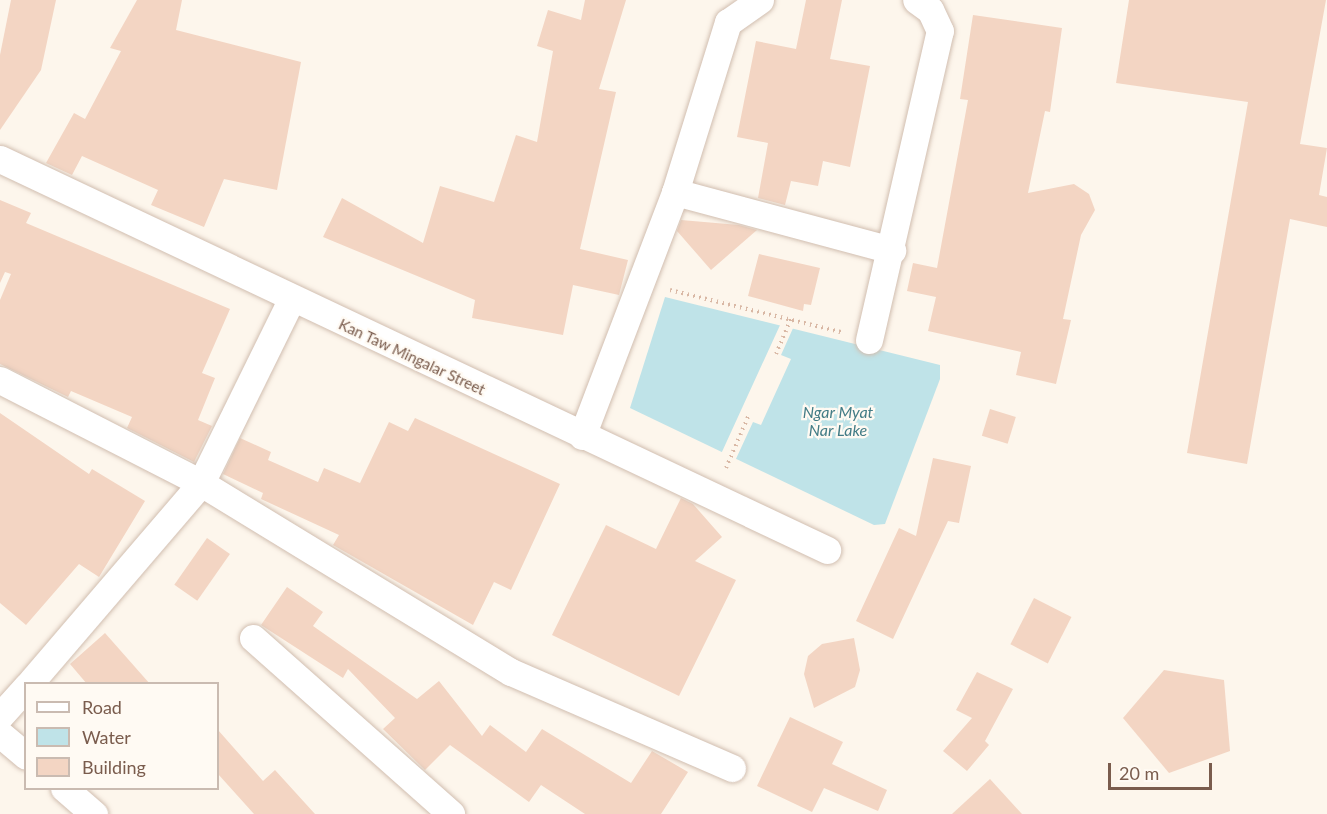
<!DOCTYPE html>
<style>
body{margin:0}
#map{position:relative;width:1327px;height:814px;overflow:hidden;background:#fdf6ec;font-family:Lato,sans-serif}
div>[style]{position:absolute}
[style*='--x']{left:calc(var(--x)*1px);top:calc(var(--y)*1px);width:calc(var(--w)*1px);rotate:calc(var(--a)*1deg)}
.water>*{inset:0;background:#bfe3e8}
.pier>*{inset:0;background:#fdf6ec}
.building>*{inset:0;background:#f3d5c3;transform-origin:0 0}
.path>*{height:4px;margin-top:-2px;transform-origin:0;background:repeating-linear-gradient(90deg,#d9b8a5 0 1.5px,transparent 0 6px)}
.roads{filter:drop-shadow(0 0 2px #d1beb0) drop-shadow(0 0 2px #d1beb0)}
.street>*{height:27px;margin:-13.5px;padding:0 13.5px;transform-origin:13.5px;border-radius:13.5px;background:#fff}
span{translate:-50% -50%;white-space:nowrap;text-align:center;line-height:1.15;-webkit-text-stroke:4.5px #fffaf3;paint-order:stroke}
.street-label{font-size:15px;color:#7a5c4d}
.water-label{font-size:16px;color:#437c86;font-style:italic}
.legend{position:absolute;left:24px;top:682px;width:195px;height:108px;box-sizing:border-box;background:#fffaf3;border:2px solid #cabbb1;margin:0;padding:8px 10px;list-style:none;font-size:18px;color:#7a5c4d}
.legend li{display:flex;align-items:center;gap:12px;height:30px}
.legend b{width:30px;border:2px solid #cabbb1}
.scale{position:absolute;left:1108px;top:763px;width:104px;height:27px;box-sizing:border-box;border:3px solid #7a5c4d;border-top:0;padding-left:8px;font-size:18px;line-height:21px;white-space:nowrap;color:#7a5c4d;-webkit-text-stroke:4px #fffaf3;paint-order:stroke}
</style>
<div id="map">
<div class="water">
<i style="clip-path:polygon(665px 297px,940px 365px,940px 379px,885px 524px,874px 525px,630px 408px)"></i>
</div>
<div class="pier">
<i style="clip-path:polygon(781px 323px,794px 326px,781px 355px,791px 359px,761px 425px,753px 422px,735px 461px,721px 454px)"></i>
</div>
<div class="building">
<i style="clip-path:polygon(11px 0,56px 0,41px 70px,0 130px,0 55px)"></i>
<i style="clip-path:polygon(137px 0,182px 0,176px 30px,301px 62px,277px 190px,224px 179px,204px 227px,151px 205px,158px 190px,82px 156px,72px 175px,46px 163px,74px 113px,85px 119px,121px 51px,110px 48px)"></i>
<i style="clip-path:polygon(585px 0,626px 0,599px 89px,616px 92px,580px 249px,628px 260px,619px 295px,573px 285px,563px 335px,472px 318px,475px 300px,323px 237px,342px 198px,423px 243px,440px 186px,494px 202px,516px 135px,537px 142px,553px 51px,537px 46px,548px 10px,581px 20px)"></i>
<i style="clip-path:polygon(806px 0,842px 0,830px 59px,870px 66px,850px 167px,823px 161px,818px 186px,791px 181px,785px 205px,758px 198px,768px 143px,737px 137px,756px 41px,796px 49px)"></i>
<i style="clip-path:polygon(1129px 0,1326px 0,1300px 144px,1327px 148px,1319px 195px,1327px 197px,1327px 227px,1290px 219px,1247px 464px,1187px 453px,1248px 102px,1116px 83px)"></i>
<i style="clip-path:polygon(973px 15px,1062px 28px,1050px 112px,1045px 111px,1028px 193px,1074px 184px,1089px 194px,1095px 210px,1081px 235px,1063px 319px,1071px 320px,1056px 384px,1016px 375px,1021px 352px,928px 331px,936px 297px,907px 291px,913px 263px,937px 268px,968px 100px,960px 99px)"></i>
<i style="clip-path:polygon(0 200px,31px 213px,26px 223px,230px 309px,202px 373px,215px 378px,198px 420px,212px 426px,194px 462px,127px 428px,132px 417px,71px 391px,68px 397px,0 364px,0 300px,11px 274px,5px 272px,0 283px)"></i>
<i style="clip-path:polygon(681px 220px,739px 225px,757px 230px,711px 270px,677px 231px)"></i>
<i style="clip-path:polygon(759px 254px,820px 268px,811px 305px,804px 304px,803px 311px,748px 296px)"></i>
<i style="left:990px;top:409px;width:27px;height:28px;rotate:17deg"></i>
<i style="clip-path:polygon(0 413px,89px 474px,92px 469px,145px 501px,99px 577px,79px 564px,26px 625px,0 603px)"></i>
<i style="clip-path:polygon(415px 418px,560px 484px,511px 590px,494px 582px,473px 625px,333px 545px,339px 535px,261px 499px,263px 493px,223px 474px,240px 438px,271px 452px,268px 460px,318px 482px,324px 468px,360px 483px,389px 422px,408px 431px)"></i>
<i style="clip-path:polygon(933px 458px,971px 466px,959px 523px,948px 521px,893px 639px,856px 621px,899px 528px,916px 536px)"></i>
<i style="clip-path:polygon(681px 498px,693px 504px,722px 537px,695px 561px,736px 580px,679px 696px,552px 635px,606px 525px,656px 549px)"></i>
<i style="left:207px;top:538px;width:28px;height:57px;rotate:35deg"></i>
<i style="clip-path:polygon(287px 587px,323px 612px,313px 626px,417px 699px,439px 681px,482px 736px,490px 725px,526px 752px,542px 729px,631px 783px,652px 751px,688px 772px,661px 814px,585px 814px,541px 785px,529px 802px,450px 745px,425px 770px,383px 729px,395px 718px,348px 669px,343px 678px,261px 625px)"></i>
<i style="left:1034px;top:598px;width:42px;height:52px;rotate:27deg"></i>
<i style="clip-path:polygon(105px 633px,150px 684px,87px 684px,70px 664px)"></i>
<i style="clip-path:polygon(854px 638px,860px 670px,855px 687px,814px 708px,804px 674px,808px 656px,822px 644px)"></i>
<i style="clip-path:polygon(1164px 670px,1224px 680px,1230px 751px,1169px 773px,1123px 718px)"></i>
<i style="clip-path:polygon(977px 672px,1013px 689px,985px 741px,989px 745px,967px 771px,943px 751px,972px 718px,956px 710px)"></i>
<i style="clip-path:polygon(790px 717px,843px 742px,832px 764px,887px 790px,878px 811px,824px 788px,812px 812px,757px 786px)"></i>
<i style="clip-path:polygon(218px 730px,263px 781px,275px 770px,315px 814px,254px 814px,218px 774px)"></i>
<i style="clip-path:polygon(990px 779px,1022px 814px,952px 814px)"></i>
</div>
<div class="path">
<i style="--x:670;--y:290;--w:176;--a:13.8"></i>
<i style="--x:776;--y:354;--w:39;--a:-67"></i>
<i style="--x:726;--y:468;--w:56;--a:-66.7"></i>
</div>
<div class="roads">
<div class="street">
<i style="--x:760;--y:0;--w:39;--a:145"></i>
<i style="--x:728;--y:22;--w:178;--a:107.3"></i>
<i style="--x:675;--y:192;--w:225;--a:15"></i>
<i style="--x:0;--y:159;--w:915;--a:25.3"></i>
<i style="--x:869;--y:340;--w:317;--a:-77.1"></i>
<i style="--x:940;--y:31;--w:23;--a:-115"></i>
<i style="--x:930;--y:10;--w:17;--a:-144"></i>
<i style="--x:0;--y:380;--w:226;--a:27.1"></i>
<i style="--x:201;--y:483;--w:363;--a:31.4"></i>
<i style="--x:511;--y:672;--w:241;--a:23.5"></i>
<i style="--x:582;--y:436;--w:261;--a:-69.1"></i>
<i style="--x:253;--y:638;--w:265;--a:41.6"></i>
<i style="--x:29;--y:684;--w:265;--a:-49.4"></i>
<i style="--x:201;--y:483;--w:204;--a:-63.8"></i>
<i style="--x:0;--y:716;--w:39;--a:-48"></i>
<i style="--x:0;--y:734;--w:34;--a:40"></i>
<i style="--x:64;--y:788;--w:40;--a:41"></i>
</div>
</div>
<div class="street-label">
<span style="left:412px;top:357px;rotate:25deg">Kan Taw Mingalar Street</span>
</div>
<div class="water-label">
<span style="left:838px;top:421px">Ngar Myat<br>Nar Lake</span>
</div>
<ul class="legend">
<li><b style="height:8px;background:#fff"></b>Road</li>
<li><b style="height:16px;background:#bfe3e8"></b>Water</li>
<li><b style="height:16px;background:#f3d5c3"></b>Building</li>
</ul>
<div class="scale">20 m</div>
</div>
